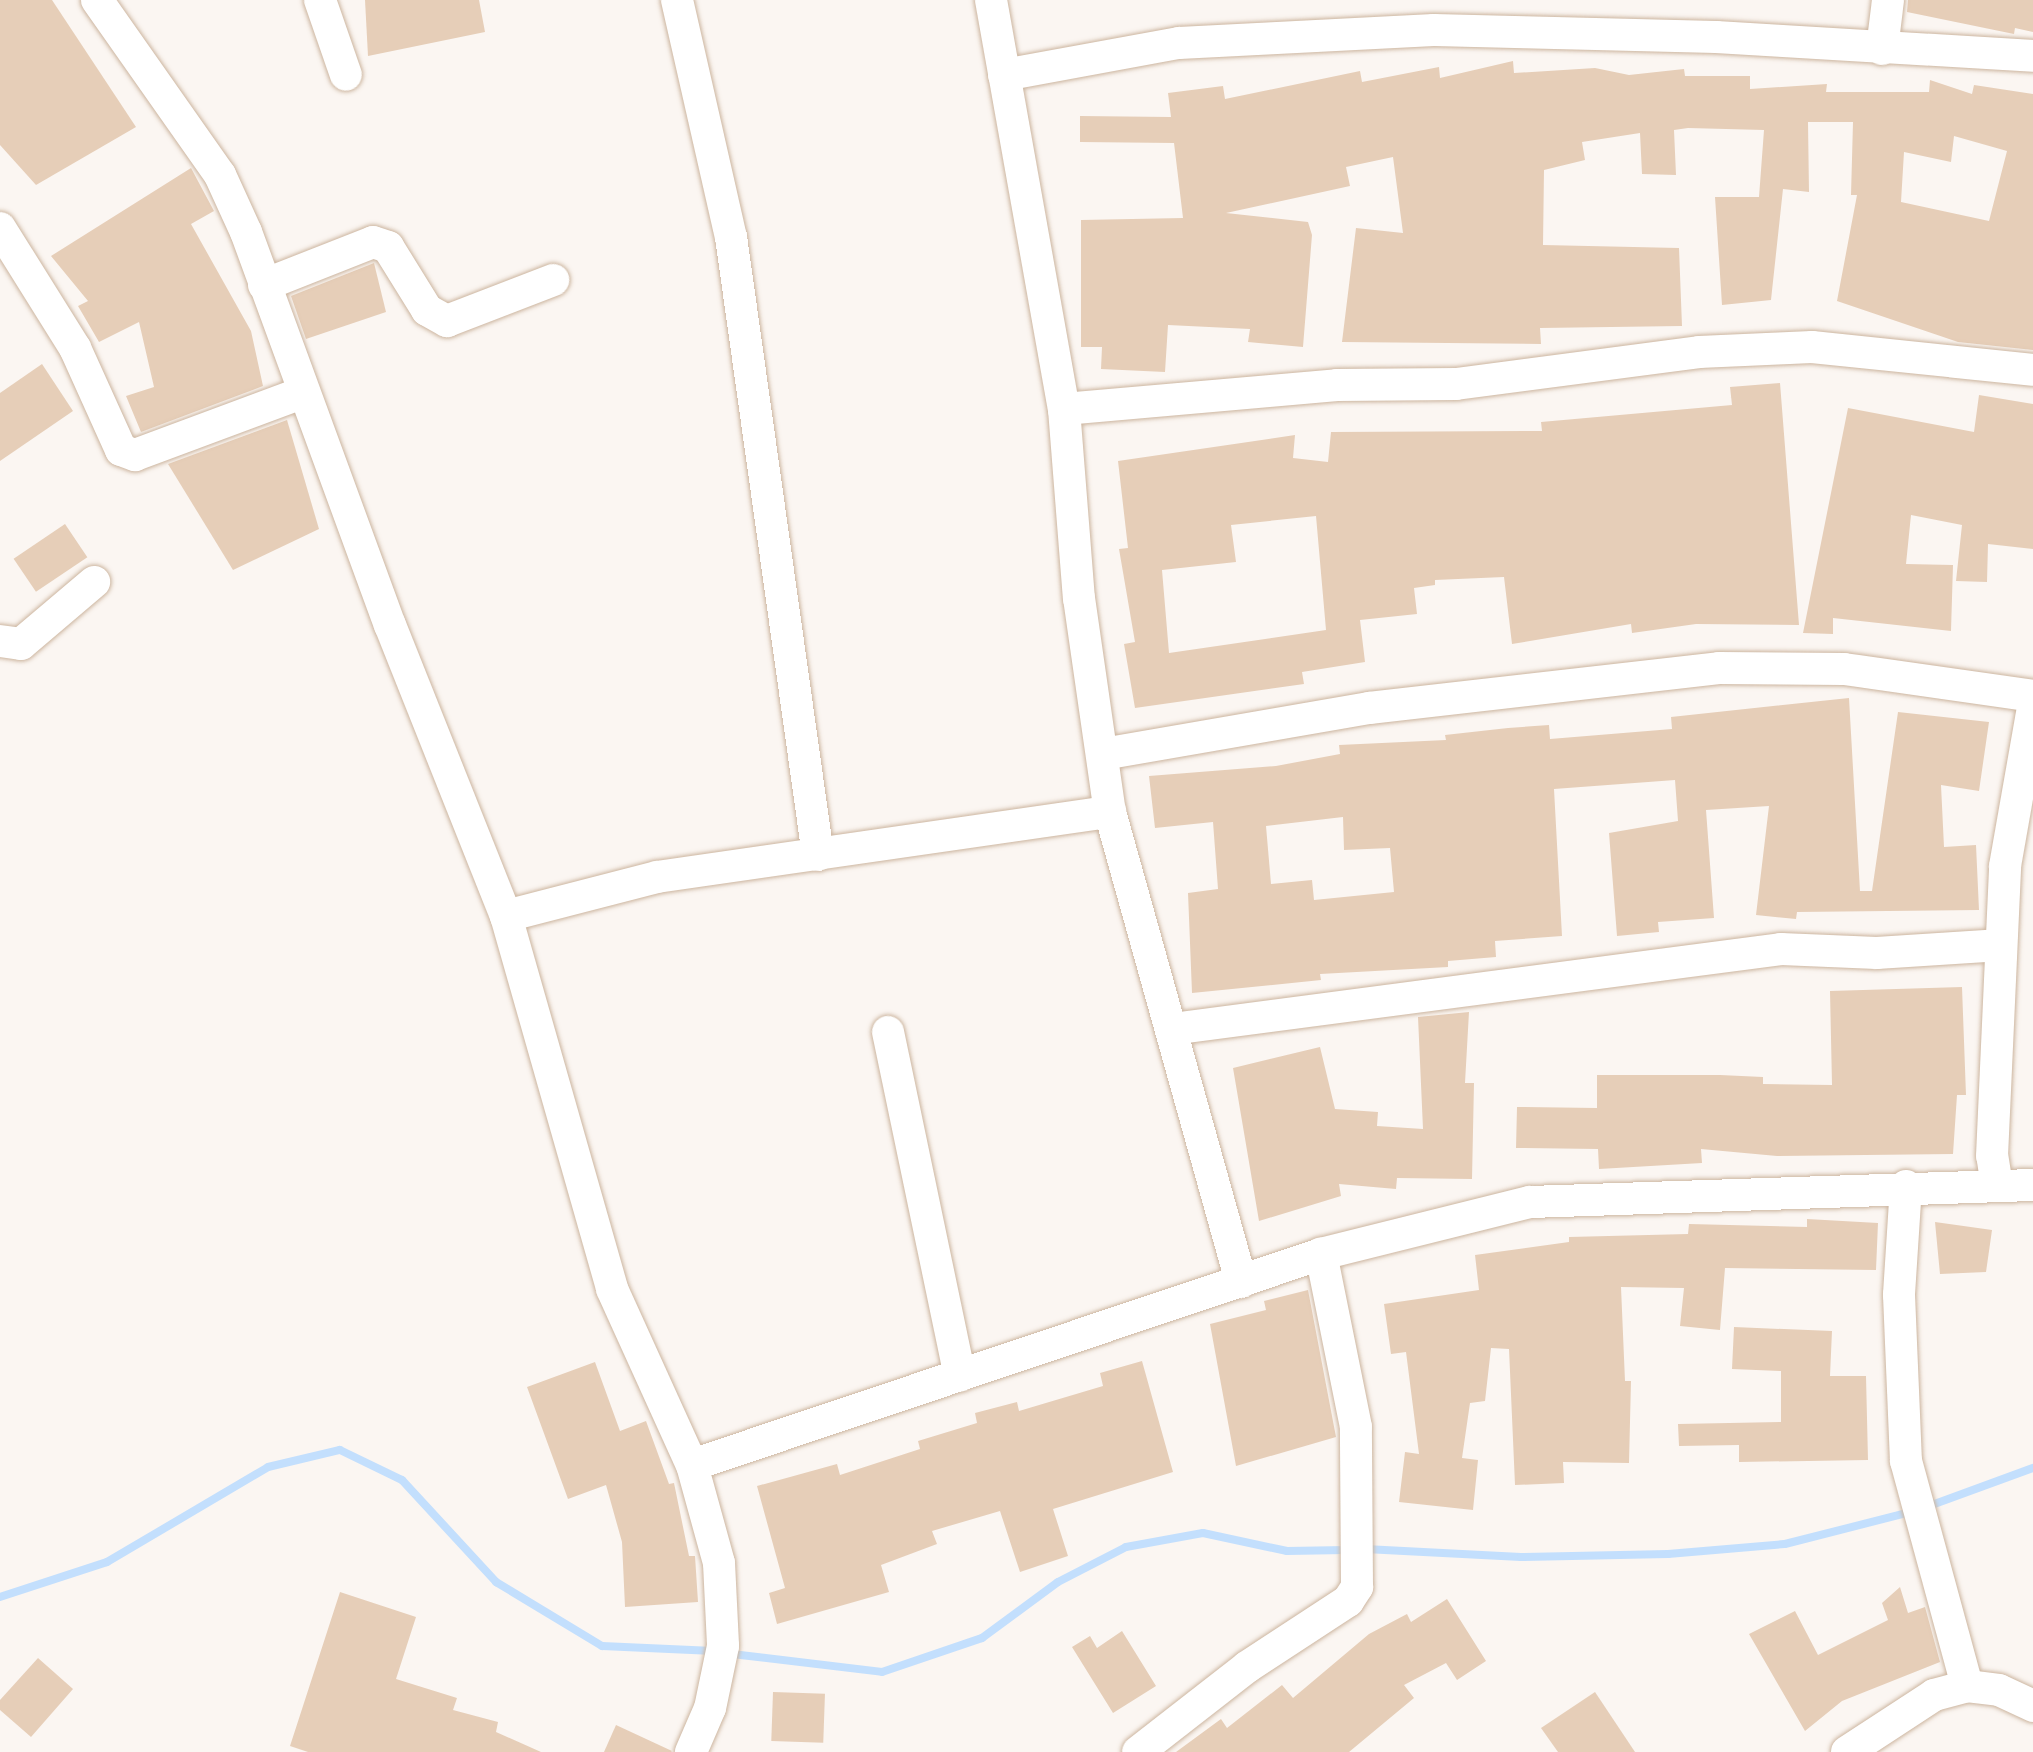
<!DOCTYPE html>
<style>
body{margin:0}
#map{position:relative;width:2033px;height:1752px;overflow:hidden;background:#fbf6f2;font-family:Helvetica,sans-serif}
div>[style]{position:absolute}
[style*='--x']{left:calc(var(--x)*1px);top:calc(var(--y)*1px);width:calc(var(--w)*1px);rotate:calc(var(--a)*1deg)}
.stream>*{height:8px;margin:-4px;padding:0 4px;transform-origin:4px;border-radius:4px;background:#c3dffd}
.building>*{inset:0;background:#e6ceb8;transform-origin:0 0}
.roads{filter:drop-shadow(0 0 2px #ccb59f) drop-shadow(0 0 2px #ccb59f)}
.minor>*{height:32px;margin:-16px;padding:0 16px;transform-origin:16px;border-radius:16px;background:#fff}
span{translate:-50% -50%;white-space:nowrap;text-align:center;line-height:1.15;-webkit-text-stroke:8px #fbf6f2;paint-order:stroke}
</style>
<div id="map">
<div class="stream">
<i style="--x:1929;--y:1506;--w:111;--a:-20.1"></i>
<i style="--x:1365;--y:1549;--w:156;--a:2.9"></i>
<i style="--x:1521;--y:1557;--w:147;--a:-1.2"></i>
<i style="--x:1668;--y:1554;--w:117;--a:-4.9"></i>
<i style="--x:1785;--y:1544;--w:130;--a:-14.3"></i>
<i style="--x:0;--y:1597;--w:113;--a:-18.1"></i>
<i style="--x:107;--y:1562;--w:187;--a:-30.5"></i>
<i style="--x:268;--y:1467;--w:74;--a:-13.3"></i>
<i style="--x:340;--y:1450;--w:69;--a:25.8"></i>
<i style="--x:402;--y:1480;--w:139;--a:47.3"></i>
<i style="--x:496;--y:1582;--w:124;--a:31.1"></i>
<i style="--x:602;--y:1646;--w:112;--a:2.6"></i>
<i style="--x:732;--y:1654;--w:151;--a:6.8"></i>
<i style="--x:882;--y:1672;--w:106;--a:-18.8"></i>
<i style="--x:982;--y:1638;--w:94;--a:-36.4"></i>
<i style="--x:1058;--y:1582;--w:76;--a:-27.2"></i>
<i style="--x:1126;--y:1547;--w:78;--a:-10.3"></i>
<i style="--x:1203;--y:1533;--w:86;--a:12.1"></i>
<i style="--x:1287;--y:1551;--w:59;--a:-1"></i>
</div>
<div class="building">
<i style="clip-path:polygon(0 0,52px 0,136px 127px,36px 185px,0 145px)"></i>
<i style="clip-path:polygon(365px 0,479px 0,485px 32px,368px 56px)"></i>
<i style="clip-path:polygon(1908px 0,2033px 0,2033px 32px,2015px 28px,2014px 34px,1907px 12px)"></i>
<i style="clip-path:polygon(evenodd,1513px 61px,1514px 73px,1595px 68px,1629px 75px,1684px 69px,1685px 76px,1750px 76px,1750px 89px,1827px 84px,1826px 92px,1929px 92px,1930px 80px,1972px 94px,1974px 85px,2033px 94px,2033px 350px,1958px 342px,1837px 301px,1857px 195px,1851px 195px,1853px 122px,1808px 122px,1809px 192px,1783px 189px,1771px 300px,1722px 305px,1715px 197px,1759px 197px,1764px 130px,1688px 128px,1674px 130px,1676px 175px,1642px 174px,1640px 133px,1582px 142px,1585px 160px,1544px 170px,1543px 245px,1679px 248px,1682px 326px,1540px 328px,1541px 344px,1342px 342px,1356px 228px,1403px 233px,1393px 157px,1346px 167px,1350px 186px,1226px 213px,1308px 222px,1312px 235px,1303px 347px,1248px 342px,1250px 329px,1168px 325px,1165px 372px,1101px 369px,1102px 347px,1081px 347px,1081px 220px,1183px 218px,1174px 143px,1080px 142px,1080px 116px,1171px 117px,1168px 93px,1223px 86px,1225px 99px,1360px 71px,1362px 82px,1439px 67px,1440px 78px,1513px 61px,1954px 136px,2007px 151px,1989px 221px,1901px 202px,1904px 152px,1951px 162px,1954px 136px)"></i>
<i style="clip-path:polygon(191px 168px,214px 211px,191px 224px,251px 331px,263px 386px,141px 432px,126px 396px,154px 387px,139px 322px,99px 342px,78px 306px,88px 301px,51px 256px)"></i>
<i style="clip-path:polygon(374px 263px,386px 312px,306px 339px,291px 296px)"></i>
<i style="clip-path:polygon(42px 364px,73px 411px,0 461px,0 393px)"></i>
<i style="clip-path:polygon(evenodd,1780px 383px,1799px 625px,1696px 624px,1632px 633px,1631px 624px,1512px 644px,1504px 577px,1435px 580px,1435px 585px,1414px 588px,1417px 614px,1360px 620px,1365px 662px,1302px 672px,1304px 684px,1135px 708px,1124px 644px,1135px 642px,1119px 549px,1128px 548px,1118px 461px,1295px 435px,1293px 458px,1328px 462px,1331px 432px,1542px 431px,1541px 422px,1732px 405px,1730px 387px,1780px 383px,1316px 516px,1326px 630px,1169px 653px,1162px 570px,1236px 562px,1231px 525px,1316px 516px)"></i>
<i style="clip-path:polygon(1979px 395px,2033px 404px,2033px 549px,1988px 544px,1987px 582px,1956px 581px,1962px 525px,1911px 515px,1906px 564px,1953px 565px,1951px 631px,1833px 618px,1833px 634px,1803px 633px,1848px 408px,1974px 432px)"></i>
<i style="clip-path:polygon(287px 420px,319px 529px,233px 570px,168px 464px)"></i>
<i style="left:65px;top:524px;width:40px;height:62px;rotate:56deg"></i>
<i style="clip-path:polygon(evenodd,1849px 698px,1860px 891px,1872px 891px,1898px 712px,1989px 722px,1979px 791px,1941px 785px,1944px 847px,1976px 845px,1979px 910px,1797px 912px,1796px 919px,1756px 915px,1769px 806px,1706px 810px,1714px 918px,1658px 922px,1659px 932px,1617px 936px,1609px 833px,1678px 821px,1675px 780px,1554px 789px,1562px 936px,1495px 941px,1496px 957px,1448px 961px,1448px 967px,1320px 974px,1321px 980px,1192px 993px,1188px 893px,1218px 889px,1213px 822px,1155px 828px,1149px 776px,1276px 766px,1340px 754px,1339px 745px,1446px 740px,1445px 735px,1508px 728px,1549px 725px,1550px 739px,1672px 729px,1671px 717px,1849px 698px,1343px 817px,1344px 850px,1390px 848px,1394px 892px,1314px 900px,1312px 880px,1271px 884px,1266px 826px,1343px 817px)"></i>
<i style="clip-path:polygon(1962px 987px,1966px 1095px,1957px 1095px,1953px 1154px,1777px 1156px,1701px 1149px,1702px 1163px,1599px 1169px,1598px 1149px,1516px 1148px,1517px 1107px,1597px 1108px,1597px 1075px,1720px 1075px,1763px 1077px,1763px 1084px,1832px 1085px,1830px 991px)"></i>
<i style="clip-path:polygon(1469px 1012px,1465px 1083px,1474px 1083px,1472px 1179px,1397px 1178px,1396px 1189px,1339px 1184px,1341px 1196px,1259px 1221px,1233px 1068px,1320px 1047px,1335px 1109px,1378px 1112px,1377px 1126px,1423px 1129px,1418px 1017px)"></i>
<i style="clip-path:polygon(1807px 1219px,1878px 1223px,1876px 1270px,1725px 1268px,1720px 1330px,1680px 1326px,1684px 1288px,1621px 1287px,1625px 1381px,1631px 1381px,1629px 1463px,1563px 1462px,1564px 1483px,1515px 1485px,1509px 1349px,1491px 1348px,1485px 1401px,1470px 1403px,1462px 1458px,1478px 1460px,1473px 1510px,1399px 1502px,1405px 1452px,1419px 1454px,1406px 1352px,1391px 1354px,1384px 1304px,1479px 1290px,1475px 1255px,1569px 1242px,1569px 1237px,1688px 1234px,1689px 1224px,1807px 1227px)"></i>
<i style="clip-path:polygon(1935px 1222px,1992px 1230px,1986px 1272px,1940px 1274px)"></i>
<i style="clip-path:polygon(1308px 1290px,1336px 1437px,1236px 1466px,1210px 1324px,1266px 1310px,1264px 1301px)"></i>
<i style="clip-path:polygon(1734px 1327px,1832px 1331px,1830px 1376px,1866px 1376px,1868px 1460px,1739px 1462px,1739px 1445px,1679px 1446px,1678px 1424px,1781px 1422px,1781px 1371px,1732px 1369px)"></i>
<i style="clip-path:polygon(1142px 1361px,1173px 1472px,1053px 1509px,1068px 1556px,1020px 1572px,1000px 1511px,932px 1531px,937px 1544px,881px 1565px,889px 1592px,777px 1624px,769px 1593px,785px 1588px,757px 1486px,837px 1464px,840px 1475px,920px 1449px,918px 1441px,977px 1423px,975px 1413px,1017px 1402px,1019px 1411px,1103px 1386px,1100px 1373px)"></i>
<i style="clip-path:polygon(595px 1362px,620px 1431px,646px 1421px,669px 1484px,674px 1483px,689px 1556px,695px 1556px,698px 1602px,625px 1607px,622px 1542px,606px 1485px,568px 1499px,527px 1387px)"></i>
<i style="clip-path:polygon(1900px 1587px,1908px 1613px,1925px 1607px,1940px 1662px,1842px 1701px,1805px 1731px,1749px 1634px,1795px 1611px,1818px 1655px,1888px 1620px,1882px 1603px)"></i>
<i style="clip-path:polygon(340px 1592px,416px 1617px,396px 1679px,457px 1698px,453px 1710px,498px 1722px,496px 1732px,541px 1752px,308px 1752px,290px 1746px)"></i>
<i style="clip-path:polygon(1447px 1599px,1486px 1661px,1457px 1680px,1446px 1663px,1404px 1685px,1414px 1698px,1349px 1752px,1176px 1752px,1221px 1719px,1227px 1728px,1282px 1685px,1293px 1698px,1369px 1634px,1407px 1614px,1411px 1622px)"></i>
<i style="clip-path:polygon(1122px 1631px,1156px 1686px,1113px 1713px,1072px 1647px,1090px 1636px,1097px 1648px)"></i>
<i style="clip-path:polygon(38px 1658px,73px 1689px,31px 1737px,0 1710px,0 1700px)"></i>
<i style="left:773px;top:1692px;width:52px;height:49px;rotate:2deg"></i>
<i style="clip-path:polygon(1595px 1692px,1635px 1752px,1558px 1752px,1541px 1728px)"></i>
<i style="clip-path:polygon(616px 1725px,672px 1751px,671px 1752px,604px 1752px)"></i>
</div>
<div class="roads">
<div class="minor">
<i style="--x:97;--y:0;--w:214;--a:54.9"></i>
<i style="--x:220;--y:175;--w:63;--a:65.5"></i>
<i style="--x:246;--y:232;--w:419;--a:69.9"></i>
<i style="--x:390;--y:625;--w:313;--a:68.3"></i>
<i style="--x:506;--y:916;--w:388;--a:74.1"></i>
<i style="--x:612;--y:1289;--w:193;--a:65.6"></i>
<i style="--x:692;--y:1465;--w:102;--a:74.6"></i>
<i style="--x:719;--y:1563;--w:83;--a:87.2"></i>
<i style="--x:723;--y:1646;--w:63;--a:101.8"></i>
<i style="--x:710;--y:1708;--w:48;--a:113.4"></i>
<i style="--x:320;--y:0;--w:79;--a:70.9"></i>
<i style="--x:677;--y:0;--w:243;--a:77.2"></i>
<i style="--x:731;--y:237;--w:624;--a:81.99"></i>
<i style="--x:991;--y:0;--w:415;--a:79.9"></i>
<i style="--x:1064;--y:409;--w:190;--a:85.5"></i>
<i style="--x:1079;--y:598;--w:216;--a:81.8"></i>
<i style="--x:1110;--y:812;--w:488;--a:74.4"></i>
<i style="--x:1882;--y:49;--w:49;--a:-83"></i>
<i style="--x:1004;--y:75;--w:178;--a:-10.4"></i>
<i style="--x:1179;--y:43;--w:255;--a:-2.9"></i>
<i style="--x:1434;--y:30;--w:282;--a:1.4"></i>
<i style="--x:1716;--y:37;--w:318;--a:3.4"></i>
<i style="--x:0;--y:228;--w:142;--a:58"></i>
<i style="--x:75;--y:348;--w:112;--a:65.7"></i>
<i style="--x:121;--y:450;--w:15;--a:20"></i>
<i style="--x:135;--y:455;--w:180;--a:-20.4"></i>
<i style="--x:264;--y:285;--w:117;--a:-21.5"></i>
<i style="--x:373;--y:242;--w:16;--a:18"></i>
<i style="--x:388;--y:247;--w:74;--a:58.2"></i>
<i style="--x:427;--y:310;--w:23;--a:29"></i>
<i style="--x:447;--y:321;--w:114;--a:-21.1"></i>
<i style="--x:1064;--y:409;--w:274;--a:-5"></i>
<i style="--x:1337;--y:385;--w:119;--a:-0.5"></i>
<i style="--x:1456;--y:384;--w:245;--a:-7.5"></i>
<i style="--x:1699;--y:352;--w:113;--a:-2.5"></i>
<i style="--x:1812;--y:347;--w:222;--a:5.9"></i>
<i style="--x:0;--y:641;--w:21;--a:8"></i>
<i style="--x:21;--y:644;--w:96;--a:-40.3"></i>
<i style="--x:1103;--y:754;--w:270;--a:-9.8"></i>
<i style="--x:1369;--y:708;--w:352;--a:-6.5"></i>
<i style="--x:1719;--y:668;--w:125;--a:0.5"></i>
<i style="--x:1844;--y:669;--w:191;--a:8.1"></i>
<i style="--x:506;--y:916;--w:156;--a:-14.5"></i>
<i style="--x:657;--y:877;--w:458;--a:-8.2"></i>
<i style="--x:1172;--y:1029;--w:614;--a:-7.48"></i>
<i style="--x:1781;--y:949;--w:96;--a:2.4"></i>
<i style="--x:1877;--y:953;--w:124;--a:-3.7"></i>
<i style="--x:888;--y:1032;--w:351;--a:78.2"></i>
<i style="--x:1906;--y:1186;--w:109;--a:93.7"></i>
<i style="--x:1899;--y:1295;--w:166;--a:87.6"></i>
<i style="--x:1906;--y:1461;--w:233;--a:74.8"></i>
<i style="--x:1997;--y:1186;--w:30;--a:-99"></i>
<i style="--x:1992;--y:1156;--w:290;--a:-87.4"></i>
<i style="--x:2005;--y:866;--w:160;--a:-80"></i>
<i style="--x:692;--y:1465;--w:663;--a:-18.54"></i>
<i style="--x:1321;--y:1254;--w:215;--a:-14"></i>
<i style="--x:1530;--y:1202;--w:503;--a:-1.94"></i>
<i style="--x:1138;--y:1752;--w:138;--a:-37.9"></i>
<i style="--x:1247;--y:1667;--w:121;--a:-33.2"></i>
<i style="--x:1348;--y:1601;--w:17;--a:-57"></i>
<i style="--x:1357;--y:1587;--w:160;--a:-90.4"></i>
<i style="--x:1356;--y:1427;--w:177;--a:-101.4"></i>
<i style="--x:1847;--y:1752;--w:104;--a:-33.2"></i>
<i style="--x:1934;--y:1695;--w:34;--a:-15"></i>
<i style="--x:1967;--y:1686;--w:32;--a:7"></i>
<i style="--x:1999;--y:1690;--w:38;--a:25"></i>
</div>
</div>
</div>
